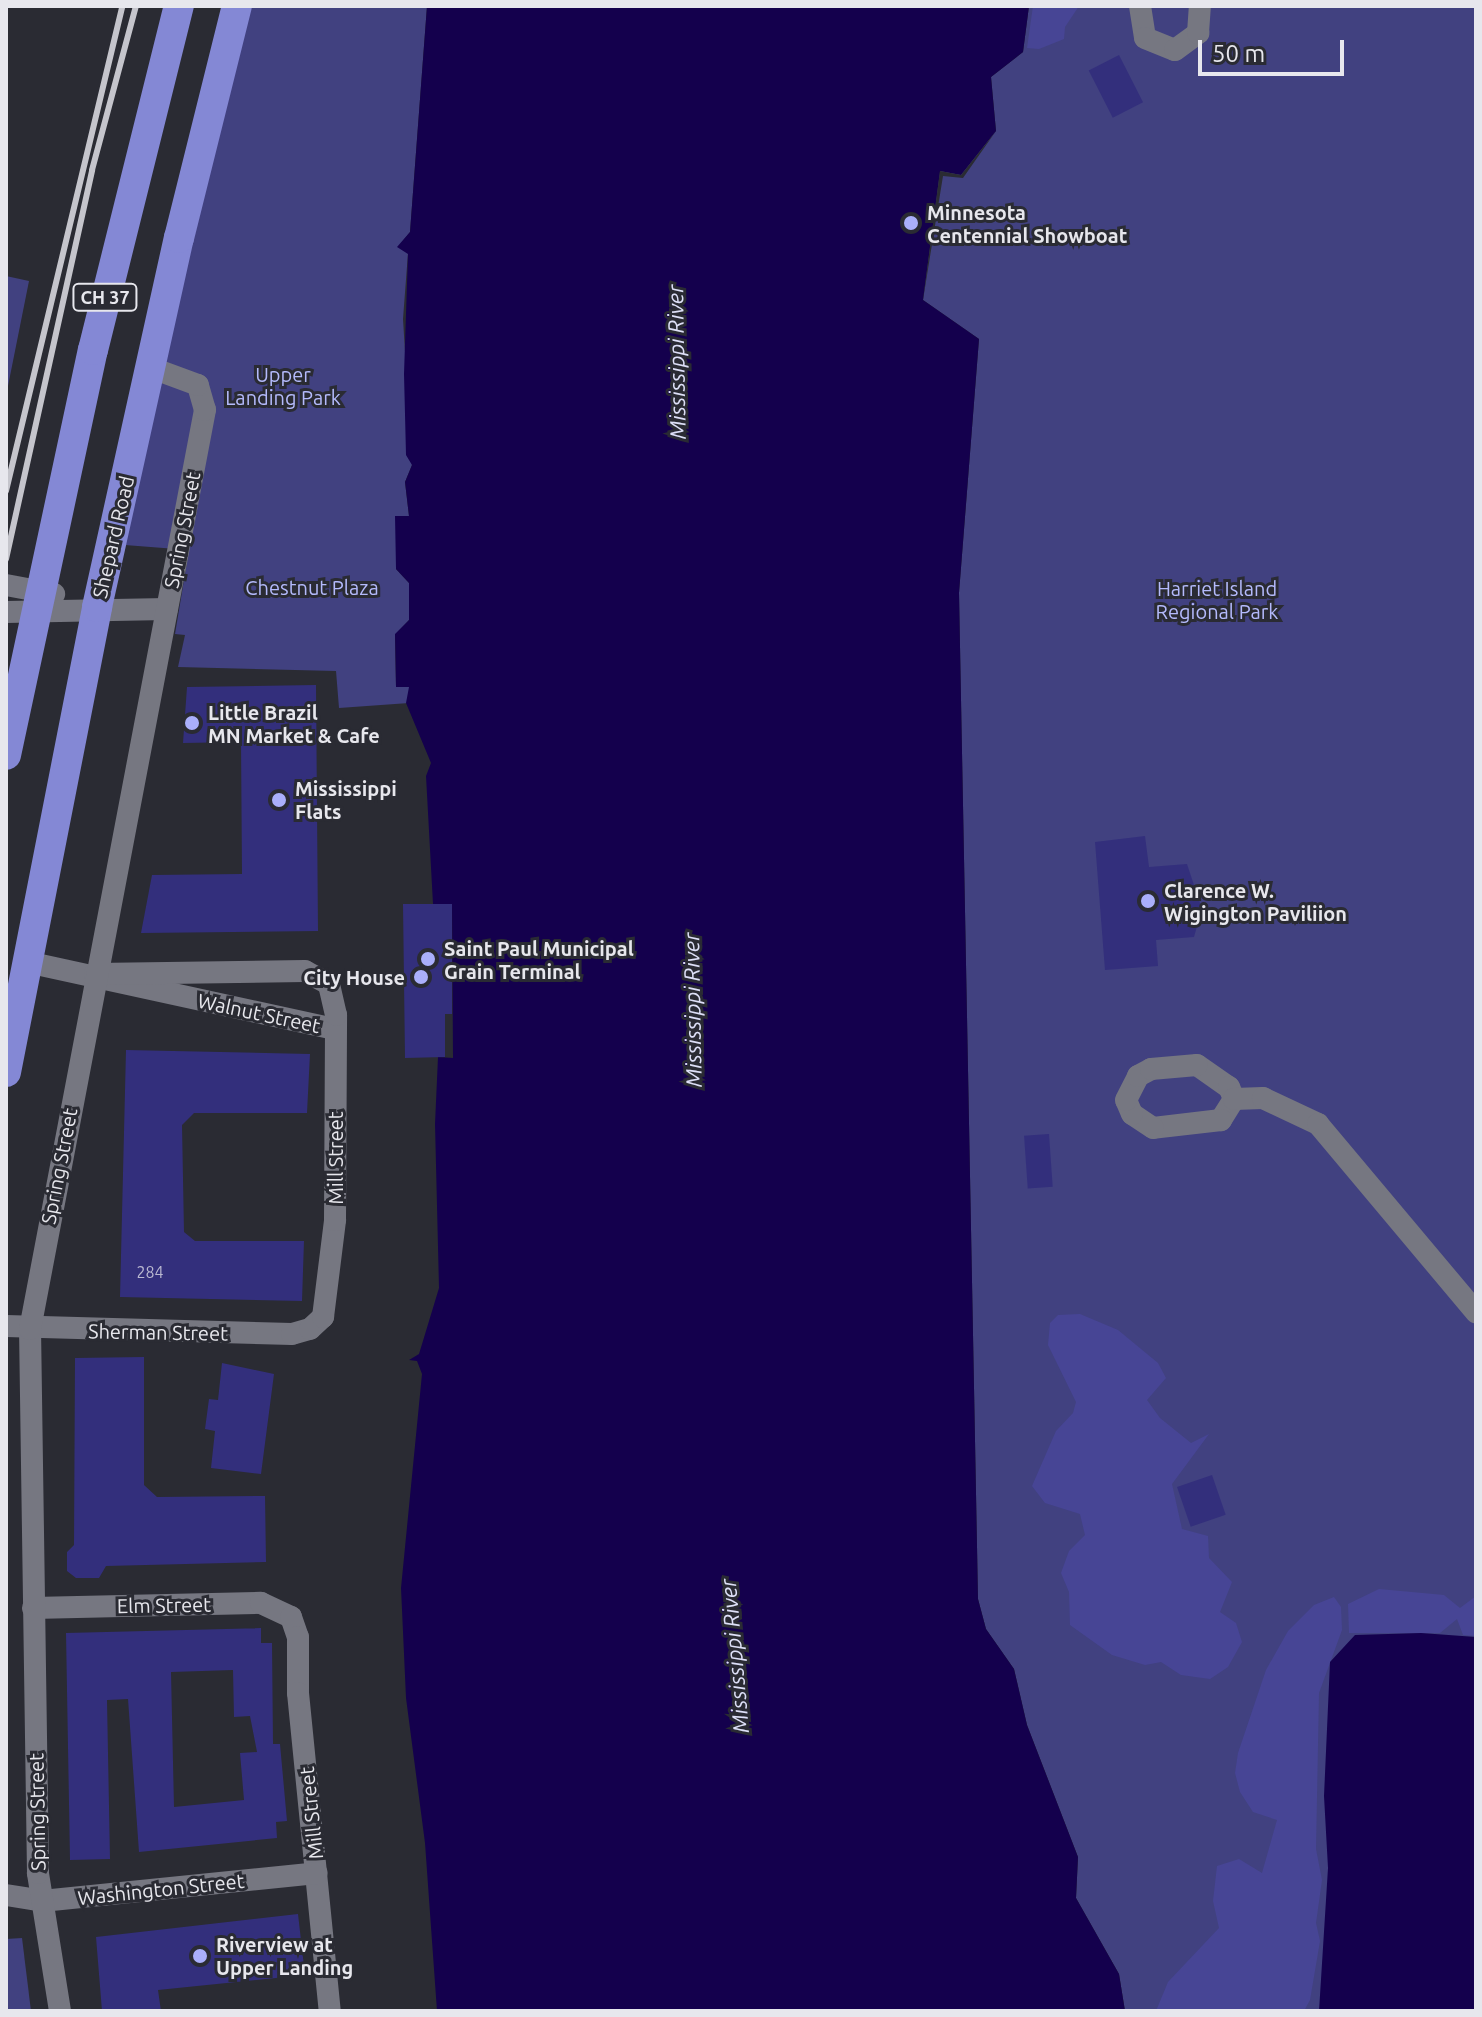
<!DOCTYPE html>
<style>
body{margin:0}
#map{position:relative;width:1482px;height:2017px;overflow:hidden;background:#2a2b33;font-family:Ubuntu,sans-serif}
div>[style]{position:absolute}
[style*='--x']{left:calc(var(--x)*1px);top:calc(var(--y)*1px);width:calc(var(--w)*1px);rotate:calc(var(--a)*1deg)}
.green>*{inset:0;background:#414180}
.forest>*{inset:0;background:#474595}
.water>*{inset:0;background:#14004d}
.pier>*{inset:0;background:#2a2b33}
.building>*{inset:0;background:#332f7c;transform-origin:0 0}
.minor>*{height:22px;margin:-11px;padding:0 11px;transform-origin:11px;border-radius:11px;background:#767781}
.highway>*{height:30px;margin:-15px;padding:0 15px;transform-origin:15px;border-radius:15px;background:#8488d5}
.rail>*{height:6px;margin:-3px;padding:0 3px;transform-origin:3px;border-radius:3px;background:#c5c5cc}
.dots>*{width:22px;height:22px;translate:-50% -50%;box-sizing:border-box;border:4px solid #2a2b33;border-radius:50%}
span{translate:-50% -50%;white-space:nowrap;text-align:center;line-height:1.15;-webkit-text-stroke:6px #2a2b33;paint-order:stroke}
.number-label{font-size:16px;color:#bab9d1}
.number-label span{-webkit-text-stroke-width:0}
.shield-label span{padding:2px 6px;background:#2a2b33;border:2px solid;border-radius:6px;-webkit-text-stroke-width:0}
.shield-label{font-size:18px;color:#e7e7ed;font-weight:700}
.poi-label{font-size:20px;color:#e7e7ed;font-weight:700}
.left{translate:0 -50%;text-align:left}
.right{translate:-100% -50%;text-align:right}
.park-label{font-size:20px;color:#b4bafc}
.street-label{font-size:20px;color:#e7e7ed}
.water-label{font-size:22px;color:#dee0f8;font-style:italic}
.frame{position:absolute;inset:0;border:8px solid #e7e7ed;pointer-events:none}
.scale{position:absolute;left:1198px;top:40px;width:146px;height:36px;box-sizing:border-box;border:4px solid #e7e7ed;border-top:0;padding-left:10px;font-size:24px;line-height:28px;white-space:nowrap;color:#e7e7ed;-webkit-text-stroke:6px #2a2b33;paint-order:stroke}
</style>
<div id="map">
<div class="green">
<i style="clip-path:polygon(251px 6px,427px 6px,410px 232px,402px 242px,408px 253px,403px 319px,412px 465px,405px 482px,409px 516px,396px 516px,396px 569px,409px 583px,409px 620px,395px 635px,396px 687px,409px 687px,409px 703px,339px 708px,336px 671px,178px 667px,185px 635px,175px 634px,189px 550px,125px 545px,155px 396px)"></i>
<i style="clip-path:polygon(1029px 6px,1476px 6px,1476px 2011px,1125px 2011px,1119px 1974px,1076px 1898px,1078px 1857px,1027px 1725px,1014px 1669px,986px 1629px,978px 1599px,959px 593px,979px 339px,923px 300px,940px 171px,996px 131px,991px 77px,1023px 52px)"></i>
<i style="clip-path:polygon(6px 276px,29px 281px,6px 396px)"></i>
<i style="clip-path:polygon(22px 1938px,31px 2011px,6px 2011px,6px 1939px)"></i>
</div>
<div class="forest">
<i style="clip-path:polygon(1033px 6px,1079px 6px,1065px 27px,1064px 39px,1039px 49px,1027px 48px)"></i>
<i style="clip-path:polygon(1080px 1314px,1118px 1330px,1158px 1363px,1166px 1378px,1147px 1400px,1160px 1418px,1191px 1443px,1209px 1434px,1172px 1484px,1182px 1529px,1208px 1536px,1209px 1558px,1232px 1582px,1220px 1612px,1236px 1623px,1242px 1642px,1228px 1667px,1210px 1679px,1181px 1675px,1161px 1662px,1145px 1665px,1112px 1655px,1070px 1625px,1069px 1592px,1061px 1573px,1069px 1551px,1085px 1535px,1080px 1514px,1045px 1503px,1032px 1486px,1056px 1431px,1073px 1413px,1076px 1402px,1048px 1345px,1050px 1323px,1058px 1315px)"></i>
<i style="clip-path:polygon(1379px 1589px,1444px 1595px,1460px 1608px,1476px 1596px,1476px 1636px,1463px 1635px,1457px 1619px,1440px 1633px,1349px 1633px,1348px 1604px)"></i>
<i style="clip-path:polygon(1334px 1597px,1341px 1607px,1342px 1630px,1319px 1693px,1316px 1849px,1322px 1880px,1316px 1923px,1320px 1941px,1310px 2000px,1304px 2011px,1156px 2011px,1168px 1982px,1219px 1928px,1213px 1901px,1217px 1866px,1239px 1859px,1262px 1873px,1277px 1820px,1253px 1812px,1240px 1792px,1235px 1773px,1238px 1753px,1266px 1670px,1288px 1631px,1314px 1605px)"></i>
</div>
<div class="water">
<i style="clip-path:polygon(427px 6px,1029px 6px,1023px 52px,991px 77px,996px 131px,961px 175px,940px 171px,923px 300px,979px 339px,959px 593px,978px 1599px,986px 1629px,1014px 1669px,1027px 1725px,1078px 1857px,1076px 1898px,1119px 1974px,1125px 2011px,437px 2011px,425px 1843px,406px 1698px,401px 1588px,422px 1374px,417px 1361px,409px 1360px,419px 1354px,439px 1288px,435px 1124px,438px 1057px,453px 1058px,452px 904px,433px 904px,426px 776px,431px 763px,406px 703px,409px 687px,396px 687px,395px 634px,409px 620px,409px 583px,396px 569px,395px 516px,409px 516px,405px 482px,412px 465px,406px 455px,404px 374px,408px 254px,397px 247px,410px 232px)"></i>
<i style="clip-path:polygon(1421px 1633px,1476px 1637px,1476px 2011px,1319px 2011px,1328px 1868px,1324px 1796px,1330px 1662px,1355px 1635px)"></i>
</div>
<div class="pier">
<i style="clip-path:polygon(996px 131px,963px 178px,943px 176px,923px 300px,940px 171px,961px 175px)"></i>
</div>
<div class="building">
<i style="left:1119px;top:55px;width:53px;height:34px;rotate:63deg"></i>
<i style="clip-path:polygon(316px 685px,318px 931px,141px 933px,152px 875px,242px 874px,241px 742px,183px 743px,187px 687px)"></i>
<i style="clip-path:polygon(1145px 836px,1149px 867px,1187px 864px,1202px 909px,1194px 937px,1156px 940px,1158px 966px,1105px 970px,1095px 842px)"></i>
<i style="clip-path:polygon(403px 904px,452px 904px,452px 1014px,445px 1014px,445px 1057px,405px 1058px)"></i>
<i style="clip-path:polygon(126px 1050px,310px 1054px,307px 1113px,194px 1113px,182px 1125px,184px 1232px,195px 1241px,304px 1241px,302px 1301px,120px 1297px)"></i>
<i style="left:1049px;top:1134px;width:53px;height:25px;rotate:86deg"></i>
<i style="clip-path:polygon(144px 1357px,144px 1485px,157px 1497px,265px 1496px,266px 1562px,106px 1566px,99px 1578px,76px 1578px,67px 1571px,67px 1552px,74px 1545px,75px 1358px)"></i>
<i style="clip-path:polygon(222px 1363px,274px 1374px,261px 1474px,211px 1468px,215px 1431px,205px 1429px,209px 1399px,218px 1400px)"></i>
<i style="left:1212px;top:1475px;width:42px;height:37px;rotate:71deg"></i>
<i style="clip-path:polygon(evenodd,261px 1628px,261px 1643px,272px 1643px,273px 1744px,280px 1744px,287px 1821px,276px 1822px,277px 1838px,139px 1852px,128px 1699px,107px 1700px,110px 1859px,70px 1860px,66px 1633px,261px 1628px,233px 1670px,234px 1717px,250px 1716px,257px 1752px,240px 1753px,244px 1800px,174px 1807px,171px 1672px,233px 1670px)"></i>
<i style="clip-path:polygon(298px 1914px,305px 1975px,158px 1990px,161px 2011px,102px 2011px,96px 1937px)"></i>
</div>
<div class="minor">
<i style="--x:1140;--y:6;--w:32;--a:81"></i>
<i style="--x:1145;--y:38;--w:32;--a:22"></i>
<i style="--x:1175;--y:50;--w:29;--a:-36"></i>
<i style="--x:1198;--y:33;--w:27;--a:-86"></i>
<i style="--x:6;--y:585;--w:49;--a:10.6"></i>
<i style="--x:6;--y:612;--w:161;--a:-1.1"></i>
<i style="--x:27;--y:962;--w:315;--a:12.3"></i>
<i style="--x:1197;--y:1065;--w:39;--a:35"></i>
<i style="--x:1229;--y:1087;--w:13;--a:67"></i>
<i style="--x:1234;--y:1099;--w:25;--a:122"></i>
<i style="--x:1221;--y:1120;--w:68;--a:173.3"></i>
<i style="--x:1153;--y:1128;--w:25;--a:-146"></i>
<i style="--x:1132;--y:1114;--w:15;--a:-113"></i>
<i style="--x:1126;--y:1100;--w:27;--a:-63"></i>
<i style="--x:1138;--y:1076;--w:15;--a:-28"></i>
<i style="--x:1151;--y:1069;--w:46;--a:-5"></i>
<i style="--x:1234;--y:1099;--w:29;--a:-2"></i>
<i style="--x:1263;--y:1098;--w:61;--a:25.3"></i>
<i style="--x:1318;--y:1124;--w:246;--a:50"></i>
<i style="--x:6;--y:1326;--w:286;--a:1.6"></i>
<i style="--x:292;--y:1334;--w:19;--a:-16"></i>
<i style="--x:310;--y:1329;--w:18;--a:-43"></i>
<i style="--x:323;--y:1317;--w:98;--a:-82.9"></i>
<i style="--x:335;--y:1220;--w:205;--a:-89.7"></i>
<i style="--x:336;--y:1015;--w:32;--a:-103"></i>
<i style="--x:329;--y:984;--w:27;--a:-152"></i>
<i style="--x:305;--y:971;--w:210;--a:179.2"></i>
<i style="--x:33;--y:1608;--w:228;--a:-1.3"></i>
<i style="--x:261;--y:1603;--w:33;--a:25"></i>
<i style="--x:291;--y:1617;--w:21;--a:71"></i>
<i style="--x:298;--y:1637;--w:56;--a:90"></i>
<i style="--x:298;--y:1693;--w:320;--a:84.3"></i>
<i style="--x:6;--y:1895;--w:36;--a:9"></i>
<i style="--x:42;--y:1901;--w:276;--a:-5.8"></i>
<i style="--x:60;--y:2011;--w:140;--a:-99.1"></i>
<i style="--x:38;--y:1873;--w:544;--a:-90.84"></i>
<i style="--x:30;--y:1329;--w:936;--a:-79.22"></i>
<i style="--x:205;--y:410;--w:26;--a:-106"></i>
<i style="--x:198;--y:385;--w:52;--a:-159.8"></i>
</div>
<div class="highway">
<i style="--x:6;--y:755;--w:414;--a:-77.9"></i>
<i style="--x:93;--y:350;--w:355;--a:-76"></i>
<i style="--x:6;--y:1072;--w:474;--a:-78.9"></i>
<i style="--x:97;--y:607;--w:378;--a:-77.5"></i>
<i style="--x:179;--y:238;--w:239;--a:-76"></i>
</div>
<div class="rail">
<i style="--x:6;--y:491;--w:499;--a:-76.5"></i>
<i style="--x:6;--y:559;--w:398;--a:-77.5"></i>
<i style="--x:92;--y:170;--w:170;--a:-75"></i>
</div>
<div class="dots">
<i style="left:911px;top:223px;background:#aaaffb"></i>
<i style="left:192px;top:723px;background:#aaaffb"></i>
<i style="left:279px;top:800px;background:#aaaffb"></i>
<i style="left:1148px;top:901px;background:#aaaffb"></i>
<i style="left:428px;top:959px;background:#aaaffb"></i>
<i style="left:421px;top:977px;background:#aaaffb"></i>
<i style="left:200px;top:1956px;background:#aaaffb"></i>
</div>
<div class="number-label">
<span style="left:150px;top:1272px">284</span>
</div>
<div class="shield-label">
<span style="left:105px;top:297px">CH 37</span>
</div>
<div class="poi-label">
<span class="left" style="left:927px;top:224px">Minnesota<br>Centennial Showboat</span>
<span class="left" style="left:208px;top:724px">Little Brazil<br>MN Market &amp; Cafe</span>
<span class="left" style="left:295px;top:800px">Mississippi<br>Flats</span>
<span class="left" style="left:1164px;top:902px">Clarence W.<br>Wigington Paviliion</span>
<span class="left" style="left:444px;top:960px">Saint Paul Municipal<br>Grain Terminal</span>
<span class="right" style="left:405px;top:977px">City House</span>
<span class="left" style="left:216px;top:1956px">Riverview at<br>Upper Landing</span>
</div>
<div class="park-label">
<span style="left:283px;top:386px">Upper<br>Landing Park</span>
<span style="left:312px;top:587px">Chestnut Plaza</span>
<span style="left:1217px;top:600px">Harriet Island<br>Regional Park</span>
</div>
<div class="street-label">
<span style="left:182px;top:530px;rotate:-79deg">Spring Street</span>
<span style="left:113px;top:537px;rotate:-77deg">Shepard Road</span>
<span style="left:259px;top:1013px;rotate:12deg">Walnut Street</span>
<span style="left:335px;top:1158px;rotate:-90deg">Mill Street</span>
<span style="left:59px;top:1166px;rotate:-79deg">Spring Street</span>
<span style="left:158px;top:1332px;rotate:1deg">Sherman Street</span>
<span style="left:164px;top:1605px;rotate:-1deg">Elm Street</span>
<span style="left:37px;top:1812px;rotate:-91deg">Spring Street</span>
<span style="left:311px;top:1813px;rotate:-96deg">Mill Street</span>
<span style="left:161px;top:1889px;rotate:-6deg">Washington Street</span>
</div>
<div class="water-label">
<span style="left:676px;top:362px;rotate:-91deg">Mississippi River</span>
<span style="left:692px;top:1010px;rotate:-91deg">Mississippi River</span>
<span style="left:734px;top:1656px;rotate:-95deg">Mississippi River</span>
</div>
<div class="frame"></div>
<div class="scale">50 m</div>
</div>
